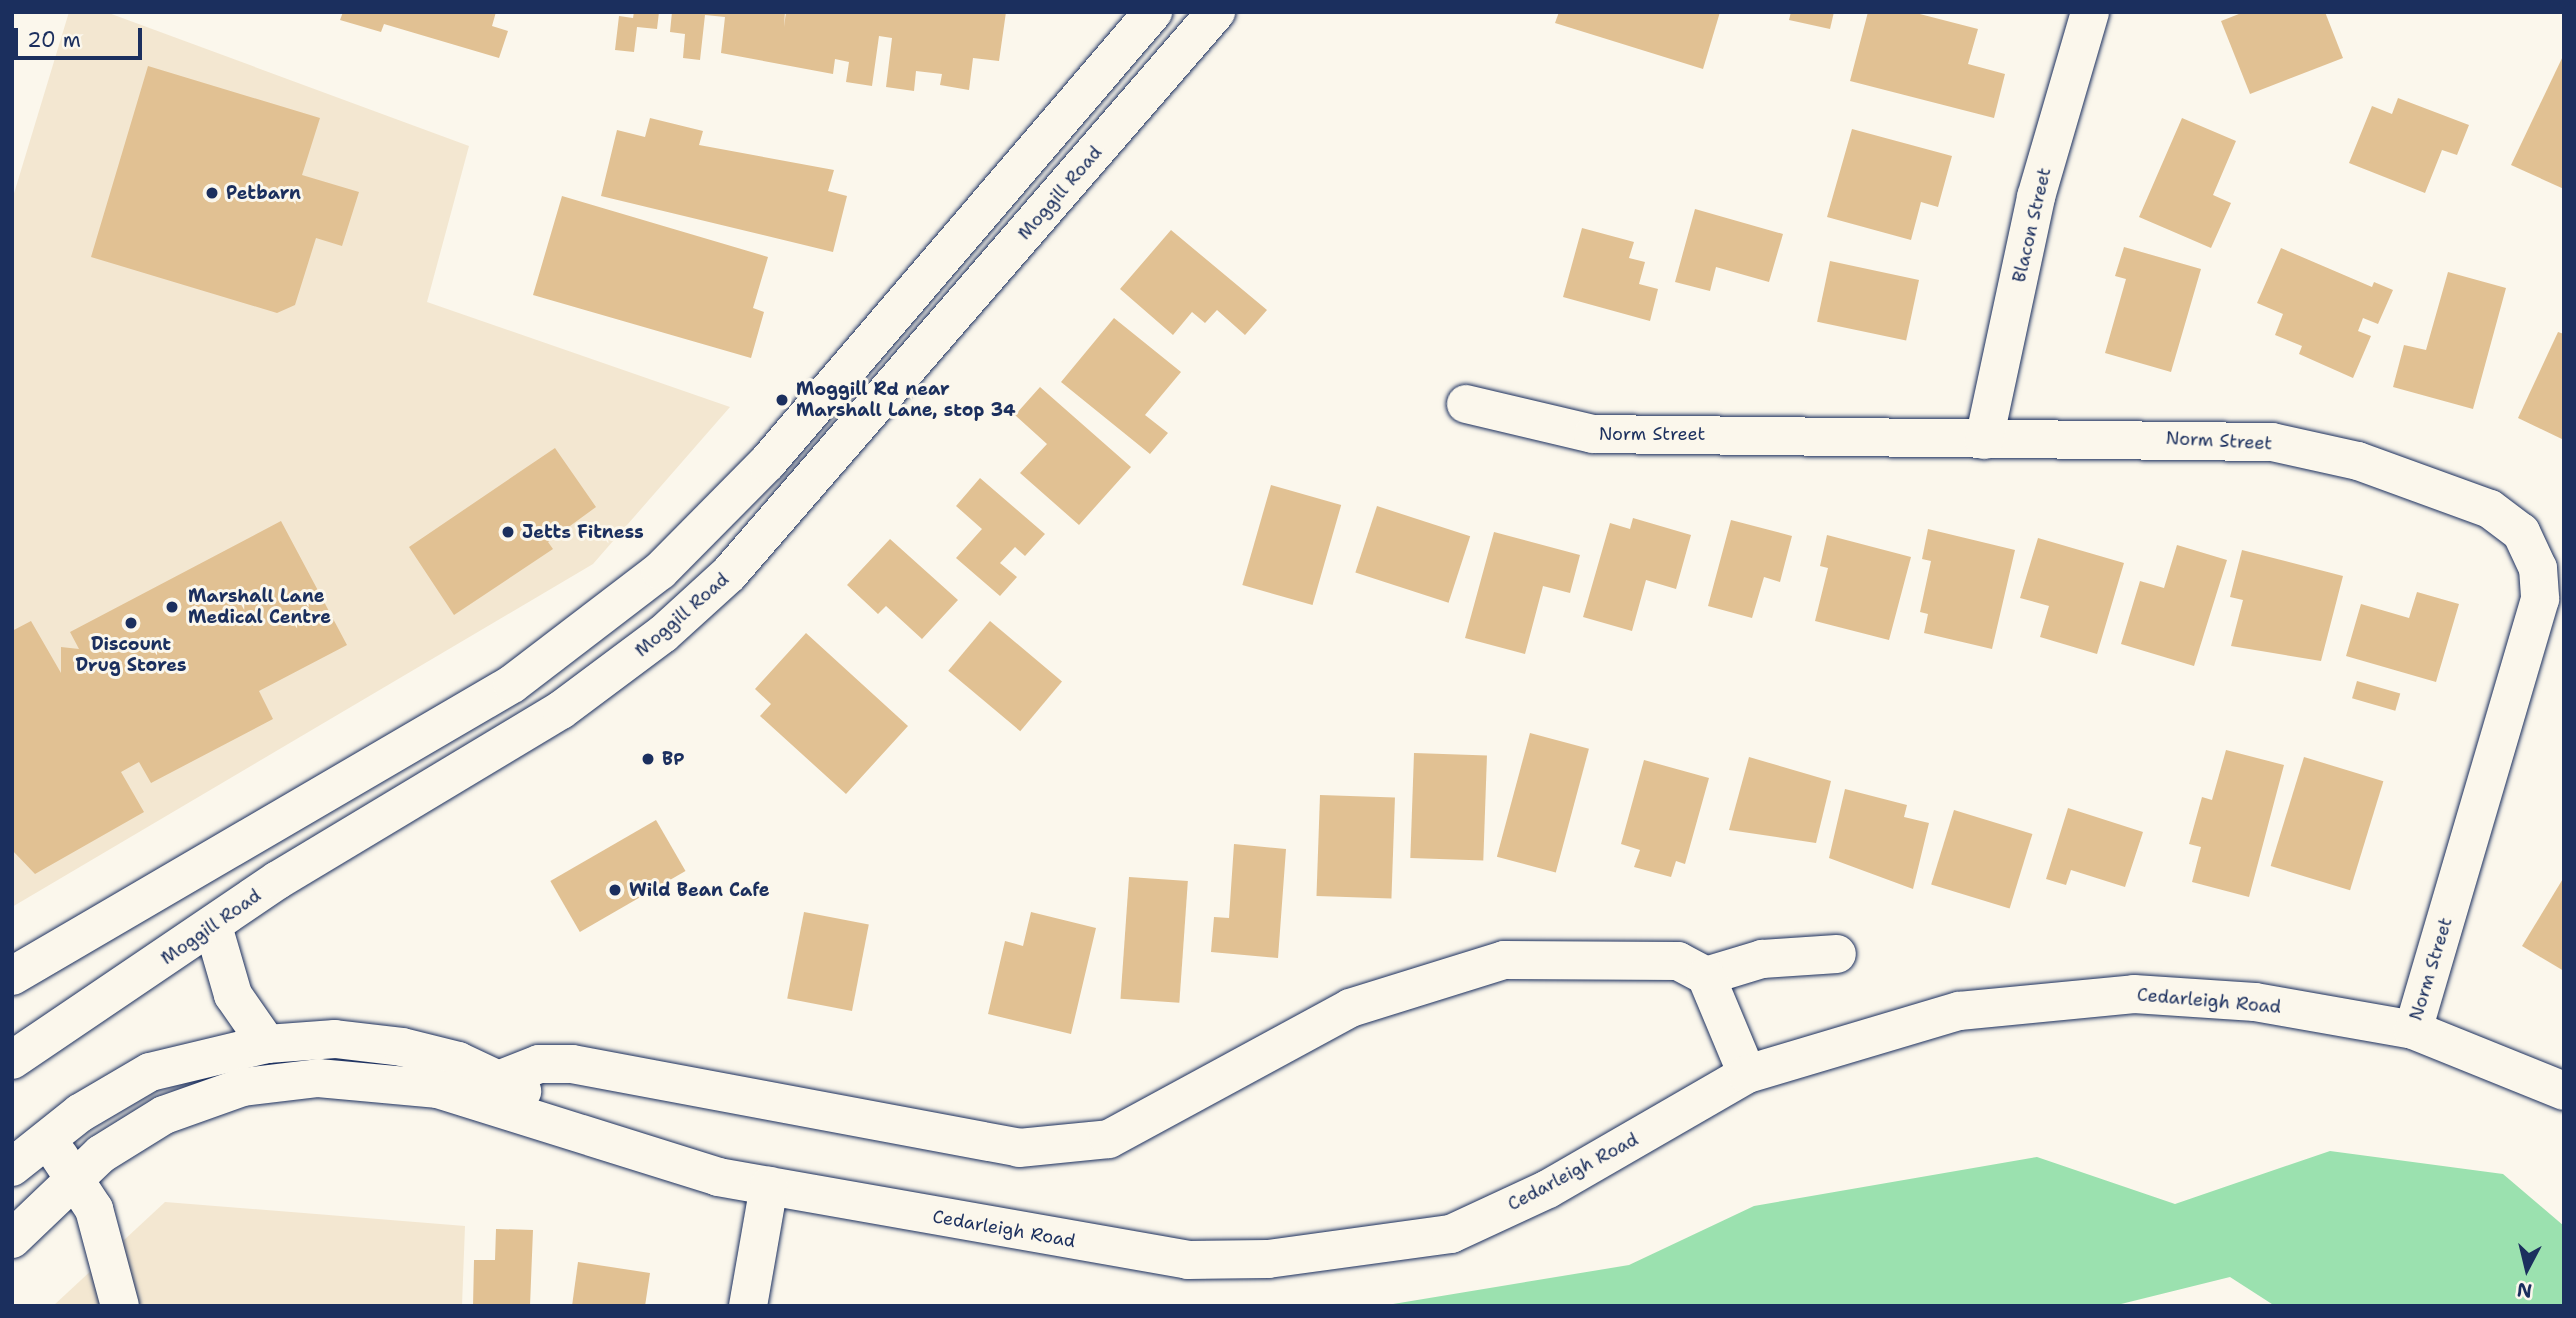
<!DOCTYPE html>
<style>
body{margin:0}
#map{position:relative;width:2576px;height:1318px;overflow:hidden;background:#fbf7ec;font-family:"Shantell Sans",sans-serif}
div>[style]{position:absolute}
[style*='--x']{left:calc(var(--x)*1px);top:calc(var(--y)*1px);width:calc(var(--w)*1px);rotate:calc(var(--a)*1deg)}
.built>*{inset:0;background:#f3e7d1}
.green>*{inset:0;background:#9be1af}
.building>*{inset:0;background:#e1c193;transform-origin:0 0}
.roads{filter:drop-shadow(0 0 2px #1b2f5e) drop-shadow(0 0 2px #1b2f5e)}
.minor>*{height:38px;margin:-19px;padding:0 19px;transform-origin:19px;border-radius:19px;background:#fbf7ec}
.major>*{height:38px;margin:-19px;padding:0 19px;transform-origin:19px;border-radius:19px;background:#fbf7ec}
.highway>*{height:38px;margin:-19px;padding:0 19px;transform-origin:19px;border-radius:19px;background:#fbf7ec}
.dots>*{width:19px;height:19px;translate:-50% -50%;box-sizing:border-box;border:4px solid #fbf7ec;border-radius:50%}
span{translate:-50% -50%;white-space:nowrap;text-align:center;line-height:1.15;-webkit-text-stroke:6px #fbf7ec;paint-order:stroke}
.poi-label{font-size:18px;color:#1b2f5e;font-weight:700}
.left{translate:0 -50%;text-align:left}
.street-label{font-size:18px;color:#1b2f5e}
.frame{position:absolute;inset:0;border:14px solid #1b2f5e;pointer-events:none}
.north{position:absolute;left:2492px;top:1234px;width:70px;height:70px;-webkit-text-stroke:5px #fbf7ec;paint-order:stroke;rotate:187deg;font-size:19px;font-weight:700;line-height:28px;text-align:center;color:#1b2f5e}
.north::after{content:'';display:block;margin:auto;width:24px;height:32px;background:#1b2f5e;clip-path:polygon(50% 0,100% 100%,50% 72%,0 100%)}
.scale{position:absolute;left:14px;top:28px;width:128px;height:32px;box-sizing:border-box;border:4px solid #1b2f5e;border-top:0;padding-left:9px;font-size:21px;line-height:24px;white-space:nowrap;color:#1b2f5e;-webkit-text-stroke:5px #fbf7ec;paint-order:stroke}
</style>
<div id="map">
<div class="built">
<i style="clip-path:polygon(69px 12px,106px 12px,469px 146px,427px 302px,730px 407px,593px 564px,12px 907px,12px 200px)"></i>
<i style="clip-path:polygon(165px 1202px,465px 1226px,462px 1306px,53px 1306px)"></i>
</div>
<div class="green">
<i style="clip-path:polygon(2330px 1151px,2503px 1174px,2564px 1226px,2564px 1306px,2275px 1306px,2230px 1277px,2113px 1306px,1381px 1306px,1629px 1265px,1754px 1206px,2037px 1157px,2175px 1204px)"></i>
</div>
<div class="building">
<i style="clip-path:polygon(343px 12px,496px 12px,492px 26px,508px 31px,499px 58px,384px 24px,381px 32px,340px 20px)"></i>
<i style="clip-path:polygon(634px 12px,659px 12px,657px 29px,637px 27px,634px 52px,615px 50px,619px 16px,633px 18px)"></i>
<i style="clip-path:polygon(672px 12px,785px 12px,784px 27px,786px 12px,1006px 12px,999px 61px,973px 58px,969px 90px,940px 85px,942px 74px,916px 71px,914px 91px,886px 87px,892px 38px,879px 36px,872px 86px,846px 82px,849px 62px,835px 59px,833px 74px,721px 53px,725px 17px,705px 15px,700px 60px,683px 58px,685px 34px,670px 32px)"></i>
<i style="clip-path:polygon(1559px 12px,1720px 12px,1703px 69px,1555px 23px)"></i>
<i style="clip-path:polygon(1791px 12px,1834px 12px,1830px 29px,1789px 20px)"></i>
<i style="clip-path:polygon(1868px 12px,1912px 12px,1978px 29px,1968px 64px,2005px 74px,1994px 118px,1850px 81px)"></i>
<i style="clip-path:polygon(2244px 12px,2325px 12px,2343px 58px,2250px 94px,2221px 21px)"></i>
<i style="clip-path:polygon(2564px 54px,2564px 189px,2511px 165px)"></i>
<i style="clip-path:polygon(148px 66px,320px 118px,302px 175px,359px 192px,342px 246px,316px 238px,295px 305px,277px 313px,91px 257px)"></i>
<i style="clip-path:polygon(2398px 98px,2469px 125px,2457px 155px,2442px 150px,2425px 193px,2349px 163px,2372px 106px,2392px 114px)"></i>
<i style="clip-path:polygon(650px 118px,703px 131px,699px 145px,834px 170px,828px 191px,847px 196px,833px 252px,601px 196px,617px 130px,645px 137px)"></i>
<i style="clip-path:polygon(2182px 118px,2236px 141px,2213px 195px,2231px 203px,2211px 248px,2139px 217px)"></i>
<i style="clip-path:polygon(1852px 129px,1952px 156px,1938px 207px,1921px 202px,1911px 240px,1827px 217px)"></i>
<i style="clip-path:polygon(562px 196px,768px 257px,753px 308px,764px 312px,751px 358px,533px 295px)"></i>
<i style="clip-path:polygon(1695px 209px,1783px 234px,1769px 282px,1716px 267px,1710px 291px,1675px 282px)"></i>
<i style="clip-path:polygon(1582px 228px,1634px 242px,1629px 258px,1645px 262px,1639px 284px,1658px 289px,1650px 321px,1563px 297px)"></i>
<i style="clip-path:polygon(1171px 230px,1267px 310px,1245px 335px,1217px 310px,1205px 323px,1192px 312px,1173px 335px,1120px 289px)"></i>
<i style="clip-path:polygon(2124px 247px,2201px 269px,2171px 372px,2105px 353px,2126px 279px,2115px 276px)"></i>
<i style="clip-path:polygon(2281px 248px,2372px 287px,2374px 282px,2393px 290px,2378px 324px,2363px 318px,2358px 331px,2371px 336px,2353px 378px,2299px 354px,2302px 346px,2275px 335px,2283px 314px,2257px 303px)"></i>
<i style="left:1830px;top:261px;width:91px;height:62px;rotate:12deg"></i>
<i style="clip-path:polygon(2448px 272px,2506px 288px,2473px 409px,2393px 387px,2404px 345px,2426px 350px)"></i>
<i style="clip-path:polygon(1114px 318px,1181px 372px,1145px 415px,1168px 433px,1150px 454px,1061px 382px)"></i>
<i style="clip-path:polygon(2558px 332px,2564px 334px,2564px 440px,2518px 418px)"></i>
<i style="clip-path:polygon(1040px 387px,1131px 467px,1079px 525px,1020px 473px,1047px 444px,1015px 415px)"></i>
<i style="clip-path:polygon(555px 448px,596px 507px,548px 542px,553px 549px,454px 615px,409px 547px)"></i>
<i style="clip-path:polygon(980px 478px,1045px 534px,1025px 556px,1015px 547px,1000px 563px,1017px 577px,1000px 596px,956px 558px,982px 529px,956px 506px)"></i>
<i style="left:1271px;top:485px;width:73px;height:104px;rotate:16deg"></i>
<i style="left:1377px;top:506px;width:98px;height:70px;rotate:18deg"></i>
<i style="clip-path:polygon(1633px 518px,1691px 535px,1676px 589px,1646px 580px,1632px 631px,1583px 617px,1610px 523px,1630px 529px)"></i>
<i style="clip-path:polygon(1731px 520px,1792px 536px,1780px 582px,1764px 577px,1752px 618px,1708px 606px)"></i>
<i style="clip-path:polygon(281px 521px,347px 645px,259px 691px,273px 719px,151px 783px,139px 762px,121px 772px,144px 812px,35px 874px,12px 850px,12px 631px,31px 621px,61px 673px,61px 647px,79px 649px,70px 632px)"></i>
<i style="clip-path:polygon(1928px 529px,2015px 550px,1992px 649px,1924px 633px,1928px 614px,1920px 612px,1931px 561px,1922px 559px)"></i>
<i style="clip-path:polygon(1494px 532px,1580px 555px,1570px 593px,1543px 586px,1525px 654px,1465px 638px)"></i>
<i style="clip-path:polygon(1827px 535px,1911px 557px,1889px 640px,1815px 621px,1828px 568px,1820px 566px)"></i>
<i style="clip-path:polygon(2038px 538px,2124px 563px,2097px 654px,2040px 637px,2049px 606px,2020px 598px)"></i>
<i style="clip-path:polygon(890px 539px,958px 600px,922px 639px,886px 606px,878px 614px,847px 585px)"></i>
<i style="clip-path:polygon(2177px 545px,2227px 560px,2194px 666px,2121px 644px,2140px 581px,2164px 588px)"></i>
<i style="clip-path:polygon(2242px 550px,2343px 576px,2321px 661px,2231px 646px,2243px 600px,2230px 597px)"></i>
<i style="clip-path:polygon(2417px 592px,2459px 604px,2436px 682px,2346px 656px,2361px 604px,2409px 618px)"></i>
<i style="left:990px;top:621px;width:94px;height:65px;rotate:40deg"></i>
<i style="clip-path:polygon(806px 633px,908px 726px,846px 794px,760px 716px,771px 704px,755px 689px)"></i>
<i style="left:2357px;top:681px;width:45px;height:18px;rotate:16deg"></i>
<i style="left:1530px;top:733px;width:61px;height:128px;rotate:15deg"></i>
<i style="clip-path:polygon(2226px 750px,2284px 765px,2249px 897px,2192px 882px,2201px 847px,2189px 844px,2202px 797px,2212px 800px)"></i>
<i style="left:1414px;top:753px;width:73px;height:105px;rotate:2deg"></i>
<i style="clip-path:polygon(1749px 757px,1831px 781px,1816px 843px,1729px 830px)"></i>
<i style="left:2304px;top:757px;width:83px;height:114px;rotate:17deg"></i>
<i style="clip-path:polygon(1644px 760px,1709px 778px,1685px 864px,1676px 861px,1671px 877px,1634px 867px,1640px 850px,1621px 844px)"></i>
<i style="clip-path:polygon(1845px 789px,1907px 805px,1904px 817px,1929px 823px,1913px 889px,1829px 858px)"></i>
<i style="left:1320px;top:795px;width:75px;height:101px;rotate:2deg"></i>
<i style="clip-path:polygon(2068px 808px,2143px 832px,2125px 887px,2071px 870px,2066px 885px,2046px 879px)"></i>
<i style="left:1954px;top:810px;width:82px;height:78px;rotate:17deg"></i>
<i style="left:656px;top:820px;width:59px;height:122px;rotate:60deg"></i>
<i style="clip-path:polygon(1234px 844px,1286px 849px,1278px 958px,1211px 952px,1214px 917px,1229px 918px)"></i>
<i style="left:1129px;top:877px;width:59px;height:122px;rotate:4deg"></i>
<i style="clip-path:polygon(2564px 877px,2564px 971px,2522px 946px)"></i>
<i style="left:804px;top:912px;width:66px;height:88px;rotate:11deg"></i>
<i style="clip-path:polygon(1031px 912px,1096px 928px,1071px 1034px,988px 1014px,1005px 941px,1023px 946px)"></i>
<i style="clip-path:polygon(496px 1229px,533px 1230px,530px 1306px,473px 1306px,474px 1260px,495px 1260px)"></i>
<i style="clip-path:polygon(578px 1262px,650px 1273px,645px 1306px,572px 1306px)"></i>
</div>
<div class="roads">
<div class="minor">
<i style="--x:1466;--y:404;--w:130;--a:13.3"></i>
<i style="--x:1593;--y:434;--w:679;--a:0.68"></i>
<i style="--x:2272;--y:442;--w:88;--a:12.5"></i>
<i style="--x:2358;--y:461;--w:140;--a:20"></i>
<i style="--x:2490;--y:509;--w:39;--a:37"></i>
<i style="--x:2521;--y:532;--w:40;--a:65"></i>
<i style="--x:2538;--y:568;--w:31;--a:86"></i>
<i style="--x:2540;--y:599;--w:449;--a:106.4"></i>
<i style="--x:1984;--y:440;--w:249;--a:-77.9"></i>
<i style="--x:2036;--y:197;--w:193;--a:-73.7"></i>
<i style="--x:1706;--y:976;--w:59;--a:-16.9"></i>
<i style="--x:1762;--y:959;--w:75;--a:-3.8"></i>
<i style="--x:501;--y:1079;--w:41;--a:-21.5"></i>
<i style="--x:539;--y:1064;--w:33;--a:0"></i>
<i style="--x:572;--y:1064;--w:455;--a:10.6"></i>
<i style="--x:1019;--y:1148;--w:90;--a:-5.7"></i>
<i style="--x:1109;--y:1139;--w:274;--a:-28.5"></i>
<i style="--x:1350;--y:1008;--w:161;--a:-17.3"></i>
<i style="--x:1504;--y:960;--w:174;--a:0.3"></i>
<i style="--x:1678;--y:961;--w:32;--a:28"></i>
<i style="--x:1706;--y:976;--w:106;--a:67.3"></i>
<i style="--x:59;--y:1156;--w:64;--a:56.6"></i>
<i style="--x:94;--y:1209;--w:100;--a:75"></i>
<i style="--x:12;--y:1167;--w:87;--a:-38.5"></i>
<i style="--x:80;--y:1113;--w:81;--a:-30.4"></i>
<i style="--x:150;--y:1072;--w:120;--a:-13.5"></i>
<i style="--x:267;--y:1044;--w:68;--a:-4.2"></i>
<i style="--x:335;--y:1039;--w:67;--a:6.8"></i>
<i style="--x:402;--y:1047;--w:58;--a:14"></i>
<i style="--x:458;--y:1061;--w:71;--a:25.1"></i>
<i style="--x:12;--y:1239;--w:123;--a:-43.7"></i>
<i style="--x:101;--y:1154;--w:74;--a:-31.8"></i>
<i style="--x:164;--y:1115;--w:84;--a:-19.5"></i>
<i style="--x:243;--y:1087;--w:76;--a:-6.8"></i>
<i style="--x:318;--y:1078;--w:121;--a:5.2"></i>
<i style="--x:438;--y:1089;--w:294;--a:17.4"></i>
<i style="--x:718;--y:1177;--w:477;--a:10"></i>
<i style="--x:1188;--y:1260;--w:80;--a:-0.7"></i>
<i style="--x:1268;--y:1259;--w:185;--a:-7.8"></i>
<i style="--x:1451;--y:1234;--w:107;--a:-24.9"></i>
<i style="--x:1548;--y:1189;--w:230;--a:-30"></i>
<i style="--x:1747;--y:1074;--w:221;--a:-16.6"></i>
<i style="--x:1959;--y:1011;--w:176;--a:-5.5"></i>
<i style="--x:2134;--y:994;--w:121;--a:3.8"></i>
<i style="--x:2255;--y:1002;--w:160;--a:10"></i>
<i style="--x:2413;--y:1030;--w:163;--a:22"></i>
<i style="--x:748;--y:1306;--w:122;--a:-80.1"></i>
</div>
<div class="major">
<i style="--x:213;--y:926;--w:72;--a:73.8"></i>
<i style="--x:233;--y:995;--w:60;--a:55.2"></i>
</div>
<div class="highway">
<i style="--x:12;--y:976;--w:579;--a:-30.28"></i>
<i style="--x:512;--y:684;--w:186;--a:-37.4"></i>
<i style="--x:660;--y:571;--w:152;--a:-45.3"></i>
<i style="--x:767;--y:463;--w:594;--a:-49.44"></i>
<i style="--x:12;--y:1060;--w:321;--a:-34.1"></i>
<i style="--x:278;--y:880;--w:330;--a:-31"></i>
<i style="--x:561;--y:710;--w:127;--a:-36.7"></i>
<i style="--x:663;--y:634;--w:89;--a:-42.3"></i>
<i style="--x:729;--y:574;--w:744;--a:-49.09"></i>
</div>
</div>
<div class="dots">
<i style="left:212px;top:193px;background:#1b2f5e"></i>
<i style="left:782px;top:400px;background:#1b2f5e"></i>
<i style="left:508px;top:532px;background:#1b2f5e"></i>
<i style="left:172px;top:607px;background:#1b2f5e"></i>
<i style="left:131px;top:623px;background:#1b2f5e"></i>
<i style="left:648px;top:759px;background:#1b2f5e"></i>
<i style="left:615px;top:890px;background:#1b2f5e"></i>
</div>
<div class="poi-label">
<span class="left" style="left:226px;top:193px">Petbarn</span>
<span class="left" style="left:796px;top:400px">Moggill Rd near<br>Marshall Lane, stop 34</span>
<span class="left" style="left:522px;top:532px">Jetts Fitness</span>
<span class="left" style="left:188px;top:607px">Marshall Lane<br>Medical Centre</span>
<span style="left:131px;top:655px">Discount<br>Drug Stores</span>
<span class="left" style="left:662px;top:759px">BP</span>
<span class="left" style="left:629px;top:890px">Wild Bean Cafe</span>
</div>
<div class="street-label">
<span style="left:1060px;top:193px;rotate:-49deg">Moggill Road</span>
<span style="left:2032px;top:225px;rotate:-77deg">Blacon Street</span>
<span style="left:1652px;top:434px">Norm Street</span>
<span style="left:2219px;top:441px;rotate:3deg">Norm Street</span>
<span style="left:682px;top:615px;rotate:-41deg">Moggill Road</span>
<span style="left:211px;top:927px;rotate:-35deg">Moggill Road</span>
<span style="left:2431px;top:969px;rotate:-73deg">Norm Street</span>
<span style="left:2209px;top:1001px;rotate:5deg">Cedarleigh Road</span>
<span style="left:1573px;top:1172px;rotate:-28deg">Cedarleigh Road</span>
<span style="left:1004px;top:1229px;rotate:10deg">Cedarleigh Road</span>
</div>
<div class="frame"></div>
<div class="north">N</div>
<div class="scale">20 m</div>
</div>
